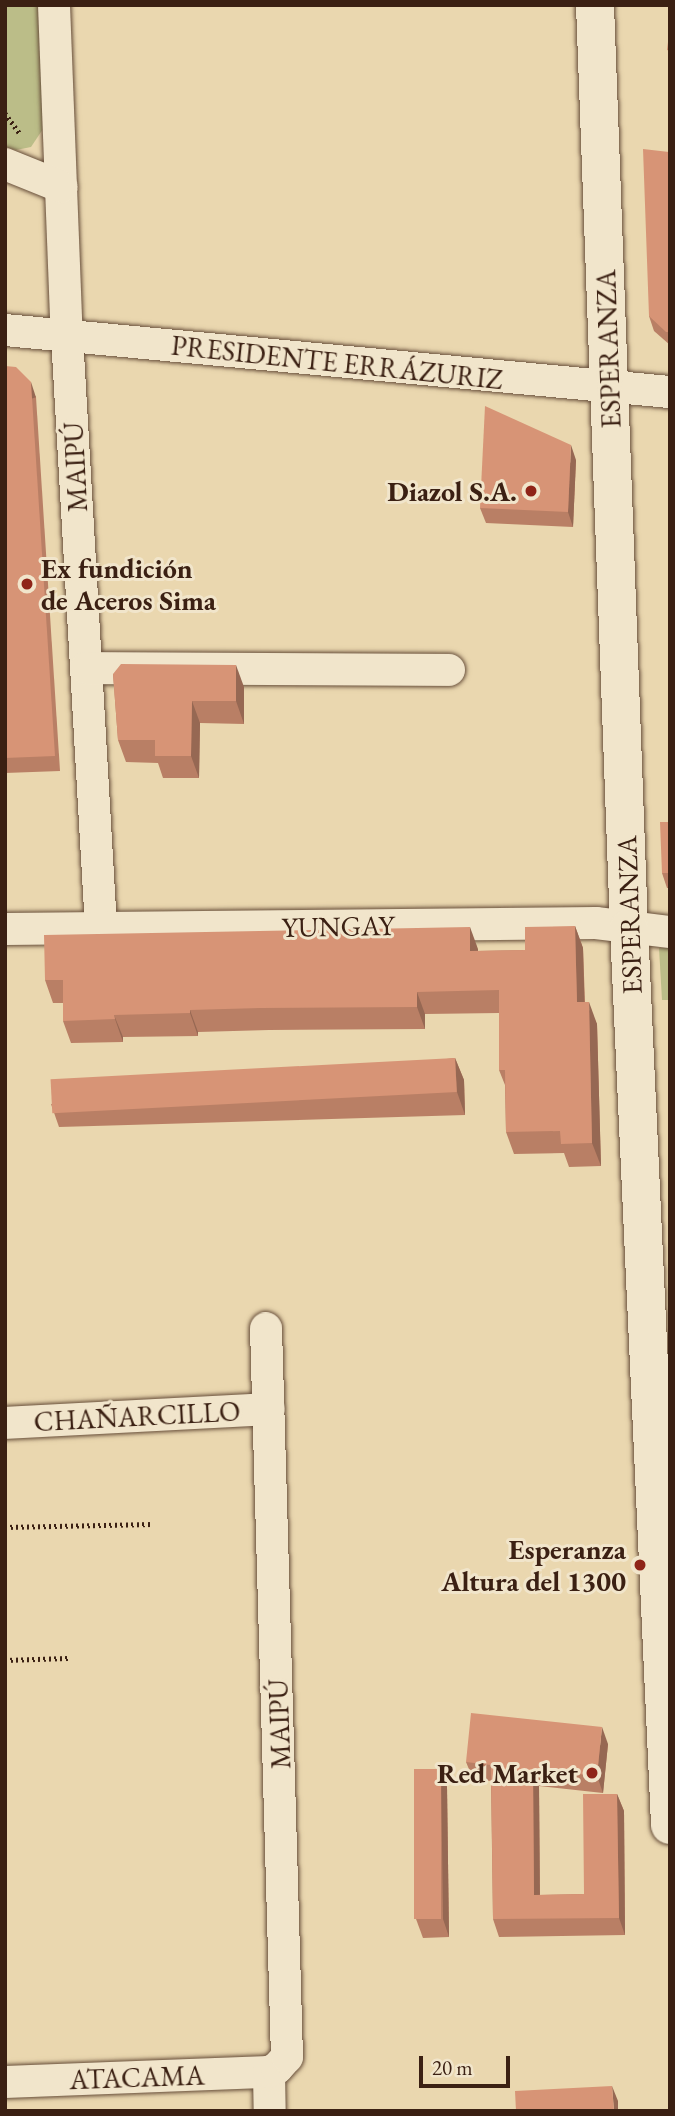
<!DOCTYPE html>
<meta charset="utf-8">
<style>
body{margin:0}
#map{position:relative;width:675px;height:2116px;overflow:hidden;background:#ead7af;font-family:"EB Garamond",serif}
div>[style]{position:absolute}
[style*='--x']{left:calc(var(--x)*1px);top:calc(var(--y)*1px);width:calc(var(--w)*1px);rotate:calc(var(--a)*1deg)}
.green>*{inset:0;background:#bbbd88}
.path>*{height:4.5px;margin-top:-2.25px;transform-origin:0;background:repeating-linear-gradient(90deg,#3b2013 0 2px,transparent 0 5.5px)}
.roads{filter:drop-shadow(0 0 2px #674e3a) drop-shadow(0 0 2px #674e3a)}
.minor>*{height:32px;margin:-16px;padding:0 16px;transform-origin:16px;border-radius:16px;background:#f1e5cb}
.secondary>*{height:38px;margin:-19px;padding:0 19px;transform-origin:19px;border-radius:19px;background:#f1e5cb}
.wall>*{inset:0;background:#b97f65}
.shaded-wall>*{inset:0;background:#966853;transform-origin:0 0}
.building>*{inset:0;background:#d79476;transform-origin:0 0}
.dots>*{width:19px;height:19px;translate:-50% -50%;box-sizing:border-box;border:4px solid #f1e5cb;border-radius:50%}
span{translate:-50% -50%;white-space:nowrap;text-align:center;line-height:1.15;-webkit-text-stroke:6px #f1e5cb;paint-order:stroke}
.street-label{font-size:28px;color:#3b2013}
.poi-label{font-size:28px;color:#3b2013;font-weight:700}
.right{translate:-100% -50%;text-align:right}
.left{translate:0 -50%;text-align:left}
.frame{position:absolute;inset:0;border:7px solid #3b2013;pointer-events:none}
.scale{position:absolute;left:419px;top:2056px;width:91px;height:32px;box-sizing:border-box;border:4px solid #3b2013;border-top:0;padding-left:9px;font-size:21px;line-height:24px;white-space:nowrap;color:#3b2013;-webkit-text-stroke:5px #f1e5cb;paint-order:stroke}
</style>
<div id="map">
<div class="green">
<i style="clip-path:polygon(5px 5px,39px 5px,43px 129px,31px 147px,16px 150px,5px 147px)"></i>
<i style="clip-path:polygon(659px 948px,670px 948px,670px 1000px,662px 1000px)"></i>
</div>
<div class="path">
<i style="--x:5;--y:113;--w:27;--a:54"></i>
<i style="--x:5;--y:1527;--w:148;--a:-1.2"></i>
<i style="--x:5;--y:1660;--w:63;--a:-1.8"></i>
</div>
<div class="roads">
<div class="minor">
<i style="--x:54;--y:5;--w:331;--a:87.8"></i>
<i style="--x:67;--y:336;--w:593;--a:86.71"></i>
<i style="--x:5;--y:164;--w:61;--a:22"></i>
<i style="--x:5;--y:330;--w:668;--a:5.33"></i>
<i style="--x:86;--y:668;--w:363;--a:0.3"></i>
<i style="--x:5;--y:929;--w:591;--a:-0.58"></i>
<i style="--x:596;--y:923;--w:75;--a:6.9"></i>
<i style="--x:5;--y:1423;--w:264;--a:-3"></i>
<i style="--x:269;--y:2072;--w:39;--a:89"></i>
<i style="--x:5;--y:2082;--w:264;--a:-2.2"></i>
<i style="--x:269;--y:2072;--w:9;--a:-27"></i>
<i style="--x:277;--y:2068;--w:15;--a:-48"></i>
<i style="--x:287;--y:2057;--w:729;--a:-91.65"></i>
</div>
<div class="secondary">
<i style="--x:595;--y:5;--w:924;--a:87.89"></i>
<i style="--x:629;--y:928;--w:898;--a:87.38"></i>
</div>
</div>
<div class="wall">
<i style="clip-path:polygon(670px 149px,670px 345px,654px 331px,649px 316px)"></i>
<i style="clip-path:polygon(5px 366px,36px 397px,60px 771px,5px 773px)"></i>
<i style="clip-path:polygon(576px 460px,573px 527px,486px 523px,480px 508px)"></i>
<i style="clip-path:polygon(113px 674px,244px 687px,244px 724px,200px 723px,199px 778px,163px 778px,158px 763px,126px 762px,118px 740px)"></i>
<i style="clip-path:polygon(670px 822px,670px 888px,667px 888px,662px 873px)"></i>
<i style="clip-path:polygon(575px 926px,583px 948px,585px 1002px,597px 1024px,601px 1166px,569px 1167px,564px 1153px,514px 1154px,506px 1132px,505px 1085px,499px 1070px,499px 1013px,425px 1014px,425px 1029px,269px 1030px,198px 1032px,198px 1036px,123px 1037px,123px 1042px,71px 1043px,63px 1021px,63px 1003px,53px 1003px,45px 980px,478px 949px,478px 951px,525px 950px)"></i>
<i style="clip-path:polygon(455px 1058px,464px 1080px,465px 1115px,59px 1127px,51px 1104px)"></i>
<i style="clip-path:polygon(608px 1744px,603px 1793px,539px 1786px,540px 1895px,584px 1894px,617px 1794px,624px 1811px,625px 1935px,499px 1937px,493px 1919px,491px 1781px,473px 1779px,466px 1762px)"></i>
<i style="clip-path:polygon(441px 1769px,447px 1787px,449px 1937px,423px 1938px,416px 1919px)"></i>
</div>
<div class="shaded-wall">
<i style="left:31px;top:382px;width:16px;height:375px;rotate:72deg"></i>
<i style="clip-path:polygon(571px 445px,576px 460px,573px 527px,568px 512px)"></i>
<i style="clip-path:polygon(236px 665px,244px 687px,244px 724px,236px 701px)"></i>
<i style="clip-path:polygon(192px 701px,200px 723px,199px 778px,191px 756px)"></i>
<i style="clip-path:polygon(575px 926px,583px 948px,585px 1024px,577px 1002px)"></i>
<i style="clip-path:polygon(470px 927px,478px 949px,478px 973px,470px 951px)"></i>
<i style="clip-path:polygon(417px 992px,425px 1014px,425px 1029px,417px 1007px)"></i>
<i style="clip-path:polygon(589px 1002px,597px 1024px,601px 1166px,592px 1143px)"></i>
<i style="clip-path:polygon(190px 1010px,198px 1032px,198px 1036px,190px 1013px)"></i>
<i style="clip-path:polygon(114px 1015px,123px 1037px,123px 1042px,115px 1019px)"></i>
<i style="clip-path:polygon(455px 1058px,464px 1080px,465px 1115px,457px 1092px)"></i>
<i style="clip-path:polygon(602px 1727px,608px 1744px,603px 1793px,597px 1776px)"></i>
<i style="clip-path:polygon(441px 1769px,447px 1787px,449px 1937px,443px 1919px)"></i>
<i style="clip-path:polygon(533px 1769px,539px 1786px,540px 1912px,534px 1895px)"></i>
<i style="clip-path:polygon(617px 1794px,624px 1811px,625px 1935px,619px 1918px)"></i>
<i style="clip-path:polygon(612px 2086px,618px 2101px,618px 2111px,614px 2111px)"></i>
</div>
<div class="building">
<i style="clip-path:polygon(670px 26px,670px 51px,667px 50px)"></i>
<i style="clip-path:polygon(643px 149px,669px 152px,670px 149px,670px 332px,666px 332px,649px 316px)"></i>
<i style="clip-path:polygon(5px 366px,16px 367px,31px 382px,55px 756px,5px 758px)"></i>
<i style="clip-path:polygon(485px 406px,571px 445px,568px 512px,480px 508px)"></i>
<i style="clip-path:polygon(121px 664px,236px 665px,236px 701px,192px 701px,191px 756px,155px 756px,155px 740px,118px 740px,113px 674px)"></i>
<i style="clip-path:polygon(660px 822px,670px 822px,670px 873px,662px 873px)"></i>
<i style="clip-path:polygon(575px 926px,577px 1002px,589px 1002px,592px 1143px,561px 1144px,560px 1131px,506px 1132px,505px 1070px,499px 1070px,499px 990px,417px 992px,417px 1007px,260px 1008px,190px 1010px,190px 1013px,114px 1015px,115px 1019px,63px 1021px,63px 980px,45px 980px,44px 935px,470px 927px,470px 951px,525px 950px,525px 927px)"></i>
<i style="left:455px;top:1058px;width:34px;height:405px;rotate:87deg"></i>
<i style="clip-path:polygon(471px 1713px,602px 1727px,597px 1776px,533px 1769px,534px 1895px,584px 1894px,583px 1794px,617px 1794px,619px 1918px,493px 1919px,491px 1765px,466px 1762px)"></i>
<i style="left:414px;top:1769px;width:27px;height:150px"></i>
<i style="clip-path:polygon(612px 2086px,614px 2111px,516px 2111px,515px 2091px)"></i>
</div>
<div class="dots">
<i style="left:531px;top:491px;background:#8f2418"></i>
<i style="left:27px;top:584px;background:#8f2418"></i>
<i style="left:640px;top:1565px;background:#8f2418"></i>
<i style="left:592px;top:1773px;background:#8f2418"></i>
</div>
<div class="street-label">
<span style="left:608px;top:349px;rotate:-92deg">ESPERANZA</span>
<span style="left:337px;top:362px;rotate:6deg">PRESIDENTE ERRÁZURIZ</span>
<span style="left:75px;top:467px;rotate:-93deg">MAIPÚ</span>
<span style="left:629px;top:915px;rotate:-92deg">ESPERANZA</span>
<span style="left:338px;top:926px;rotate:-1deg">YUNGAY</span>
<span style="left:137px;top:1416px;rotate:-3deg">CHAÑARCILLO</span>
<span style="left:279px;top:1724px;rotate:-92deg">MAIPÚ</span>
<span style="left:137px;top:2077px;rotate:-2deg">ATACAMA</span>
</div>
<div class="poi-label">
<span class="right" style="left:517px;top:491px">Diazol S.A.</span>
<span class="left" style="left:41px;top:584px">Ex fundición<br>de Aceros Sima</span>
<span class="right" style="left:626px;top:1565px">Esperanza<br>Altura del 1300</span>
<span class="right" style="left:578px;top:1773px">Red Market</span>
</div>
<div class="frame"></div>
<div class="scale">20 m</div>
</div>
